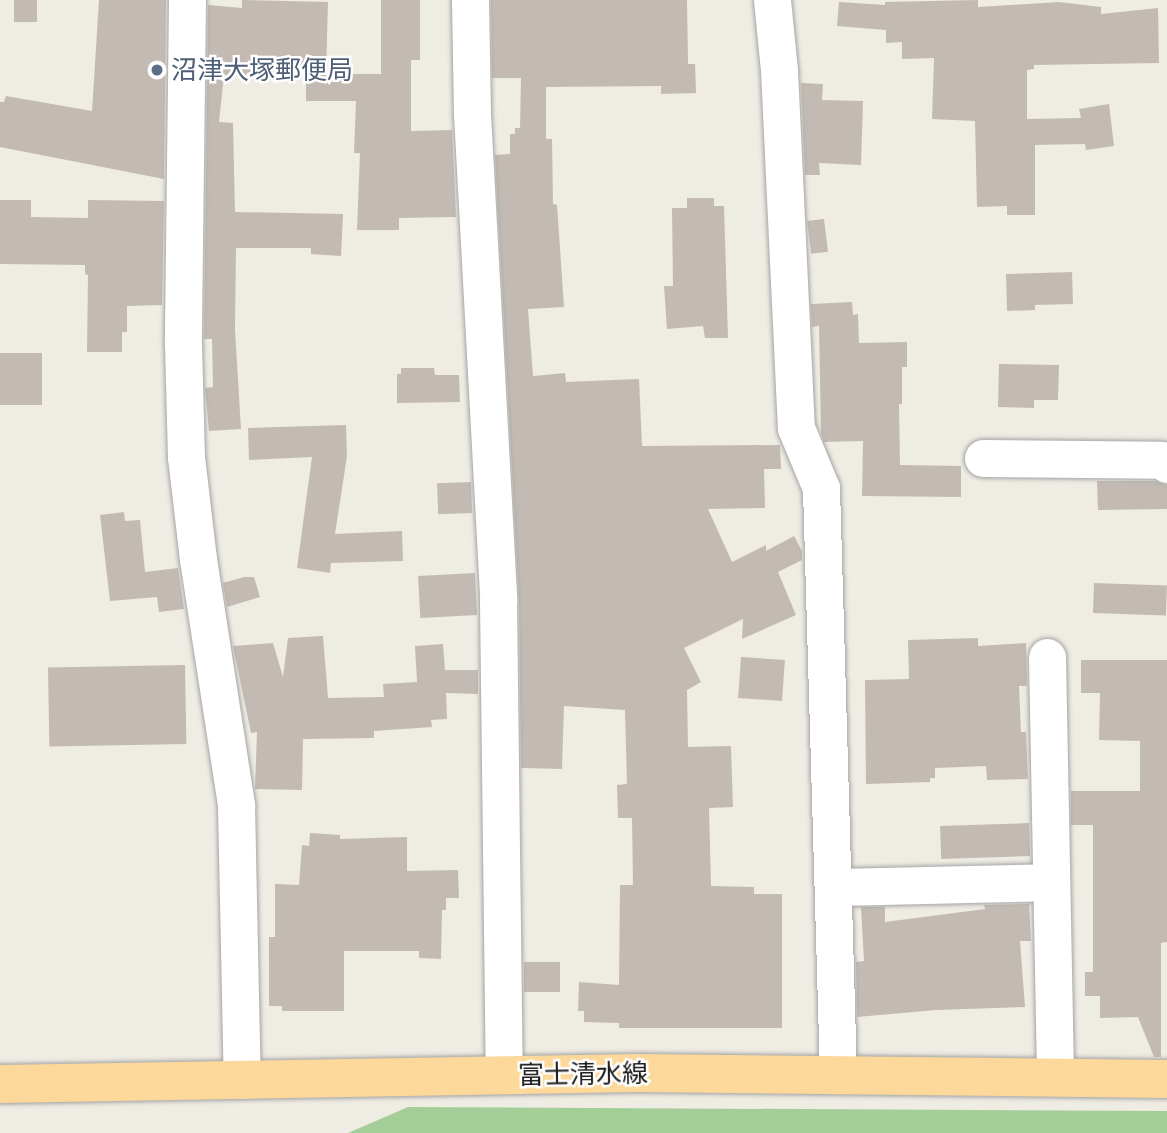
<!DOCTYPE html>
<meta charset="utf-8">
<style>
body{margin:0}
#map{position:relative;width:1167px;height:1133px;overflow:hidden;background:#efece3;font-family:"Titillium Web","Noto Sans JP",sans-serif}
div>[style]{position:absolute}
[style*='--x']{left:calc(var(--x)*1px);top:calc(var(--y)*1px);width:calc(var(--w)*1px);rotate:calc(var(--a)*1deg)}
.forest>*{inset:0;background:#a4ce98}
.building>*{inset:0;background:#c3bbb3;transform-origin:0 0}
.roads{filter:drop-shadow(0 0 2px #a4a4a4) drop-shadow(0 0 2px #a4a4a4)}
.minor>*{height:37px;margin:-18.5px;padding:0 18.5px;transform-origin:18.5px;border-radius:18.5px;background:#fff}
.major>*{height:38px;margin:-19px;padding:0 19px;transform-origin:19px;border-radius:19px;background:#fcd89b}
.dots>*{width:19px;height:19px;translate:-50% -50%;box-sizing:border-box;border:4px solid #fff;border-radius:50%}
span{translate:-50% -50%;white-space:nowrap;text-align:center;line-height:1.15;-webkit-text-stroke:5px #fff;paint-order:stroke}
.service-label{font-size:26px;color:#4e5e75}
.left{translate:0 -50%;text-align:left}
.street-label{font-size:26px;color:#1d1d1d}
</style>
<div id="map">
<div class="forest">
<i style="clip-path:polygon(408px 1107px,1167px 1111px,1167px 1133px,348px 1133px)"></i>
</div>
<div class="building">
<i style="left:14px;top:0;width:23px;height:22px"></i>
<i style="clip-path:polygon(99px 0,166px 0,164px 179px,0 147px,0 102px,4px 102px,6px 96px,92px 111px)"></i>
<i style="clip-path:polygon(242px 0,328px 2px,326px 74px,381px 74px,381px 0,420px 0,420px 60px,411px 60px,411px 131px,452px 130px,456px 217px,399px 218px,399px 230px,357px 230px,360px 153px,354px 153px,356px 101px,306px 101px,306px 75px,224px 75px,219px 122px,233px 123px,235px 212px,343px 214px,341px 256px,311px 254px,311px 248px,236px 248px,235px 330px,241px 429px,209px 431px,205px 388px,213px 387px,212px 339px,204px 339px,208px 5px,242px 8px)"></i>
<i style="clip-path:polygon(491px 0,687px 0,688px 64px,695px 64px,696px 93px,661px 94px,661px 86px,546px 87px,546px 139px,552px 139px,553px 204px,557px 205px,564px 307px,528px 309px,533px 376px,565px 373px,566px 382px,639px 379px,642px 446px,780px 445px,781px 469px,764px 469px,765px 508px,708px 509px,732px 562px,766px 545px,766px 551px,794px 536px,802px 551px,802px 560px,778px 572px,796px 615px,742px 639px,743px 619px,684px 648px,701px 682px,687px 690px,688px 747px,731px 746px,733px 807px,709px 808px,711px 886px,754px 887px,754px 894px,782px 894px,782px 1028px,619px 1028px,619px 1023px,584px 1022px,584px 1011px,578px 1011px,579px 982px,619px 985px,620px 885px,633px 885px,632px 818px,618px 818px,617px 785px,627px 784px,625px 710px,564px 706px,562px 769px,521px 768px,519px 600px,495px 155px,510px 154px,510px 134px,515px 134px,515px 128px,520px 128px,521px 78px,492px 78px)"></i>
<i style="clip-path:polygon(978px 0,978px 7px,1059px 2px,1101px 7px,1101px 14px,1158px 8px,1159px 63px,1034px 65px,1034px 69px,1027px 70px,1027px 119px,1081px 118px,1079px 109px,1109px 104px,1114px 146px,1086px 150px,1085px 144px,1035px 145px,1035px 215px,1007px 215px,1007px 206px,977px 207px,975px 121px,932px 119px,934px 58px,902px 59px,902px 42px,886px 43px,886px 30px,837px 26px,839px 2px,885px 5px,885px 2px)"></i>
<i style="clip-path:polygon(801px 83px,823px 84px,822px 100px,863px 101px,861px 165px,819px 163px,820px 175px,805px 175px)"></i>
<i style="clip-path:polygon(687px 198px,714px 198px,714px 206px,724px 206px,728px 338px,705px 338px,703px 326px,667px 329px,664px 286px,673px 286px,672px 208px,687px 208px)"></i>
<i style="clip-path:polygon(0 200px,31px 200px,31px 217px,88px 218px,88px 200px,164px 201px,162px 305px,127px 306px,127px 332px,122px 332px,122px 352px,87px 352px,88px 275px,85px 274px,85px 265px,0 264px)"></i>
<i style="left:824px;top:219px;width:33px;height:17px;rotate:83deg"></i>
<i style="clip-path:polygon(1072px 272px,1073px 304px,1035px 305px,1035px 310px,1007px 311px,1006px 274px)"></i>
<i style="clip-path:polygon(852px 302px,853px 315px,858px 314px,859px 343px,907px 342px,907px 367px,902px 367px,902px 404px,899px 404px,900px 465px,961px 466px,961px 497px,862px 496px,863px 441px,824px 442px,821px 433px,819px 326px,812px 327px,811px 304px)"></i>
<i style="left:0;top:353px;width:42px;height:52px"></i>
<i style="clip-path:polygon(999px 364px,1059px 365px,1058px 400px,1034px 400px,1034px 408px,998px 407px)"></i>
<i style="clip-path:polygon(401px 368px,434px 368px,435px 375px,459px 375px,460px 402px,397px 403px,397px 374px,401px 374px)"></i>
<i style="clip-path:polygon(346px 425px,347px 456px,335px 534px,402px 531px,403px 561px,331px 563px,330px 573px,297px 568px,312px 457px,249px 460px,248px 428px)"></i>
<i style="clip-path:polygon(1097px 481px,1155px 481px,1167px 485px,1167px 509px,1098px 510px)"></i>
<i style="left:471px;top:482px;width:31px;height:34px;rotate:88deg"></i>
<i style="clip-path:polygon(124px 512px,125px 521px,140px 520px,145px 572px,178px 568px,184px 609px,159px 612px,157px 597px,110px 601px,100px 515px)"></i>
<i style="left:475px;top:573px;width:42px;height:57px;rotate:87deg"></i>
<i style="clip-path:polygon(244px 577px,254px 577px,260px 597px,227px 607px,223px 583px)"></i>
<i style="left:1094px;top:583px;width:73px;height:30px;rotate:2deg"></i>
<i style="clip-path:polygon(323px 636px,328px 698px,384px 697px,383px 684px,417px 682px,415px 646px,443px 644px,445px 670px,478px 670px,478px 694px,446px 693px,447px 719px,431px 720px,432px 727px,374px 731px,374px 738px,303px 739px,302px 790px,255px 789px,257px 732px,251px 733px,233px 646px,273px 643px,283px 677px,288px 638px)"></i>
<i style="clip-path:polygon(978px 638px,978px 646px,1026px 643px,1027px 686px,1019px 686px,1021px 732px,1026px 732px,1028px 779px,987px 780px,986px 766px,935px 768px,935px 778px,930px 778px,930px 782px,866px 784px,865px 680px,909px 679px,908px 640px)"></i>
<i style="left:741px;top:657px;width:44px;height:41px;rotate:4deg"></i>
<i style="clip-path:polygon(1081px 660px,1167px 660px,1167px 942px,1161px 943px,1161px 1057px,1154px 1057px,1138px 1017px,1100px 1018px,1100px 996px,1085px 996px,1085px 972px,1093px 972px,1093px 825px,1071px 825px,1071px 791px,1140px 791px,1140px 741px,1099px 740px,1100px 693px,1081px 693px)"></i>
<i style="left:185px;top:665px;width:79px;height:137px;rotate:89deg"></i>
<i style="left:1029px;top:823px;width:33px;height:89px;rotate:88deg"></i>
<i style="clip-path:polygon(310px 833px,340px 835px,340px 839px,407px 837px,407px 871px,458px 870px,459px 898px,446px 898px,446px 910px,442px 910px,441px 959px,419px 958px,419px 951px,344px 951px,344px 1011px,282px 1011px,282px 1006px,269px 1006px,269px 937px,275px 937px,275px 884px,299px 885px,302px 845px,309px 846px)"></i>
<i style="clip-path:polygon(1029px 904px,1031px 941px,1020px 941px,1025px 1007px,936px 1010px,857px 1017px,856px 962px,864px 961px,861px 907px,885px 907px,885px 922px,985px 909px,984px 905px)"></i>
<i style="left:560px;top:962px;width:30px;height:36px;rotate:90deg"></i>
</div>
<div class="roads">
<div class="minor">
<i style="--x:187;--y:0;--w:344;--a:90.7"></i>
<i style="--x:183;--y:344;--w:113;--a:88.5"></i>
<i style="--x:186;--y:457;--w:103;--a:83.3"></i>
<i style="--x:198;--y:559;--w:249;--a:81.2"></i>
<i style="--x:236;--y:805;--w:275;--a:88.8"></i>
<i style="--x:470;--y:0;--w:114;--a:89"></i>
<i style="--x:472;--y:114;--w:488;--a:86.9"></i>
<i style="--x:498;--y:601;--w:474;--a:89.3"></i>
<i style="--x:772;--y:0;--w:70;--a:84.3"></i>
<i style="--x:779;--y:70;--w:358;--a:87.3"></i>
<i style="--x:796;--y:428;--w:65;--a:67.4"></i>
<i style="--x:821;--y:488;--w:587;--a:88.34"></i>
<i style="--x:983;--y:458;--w:178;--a:0.6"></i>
<i style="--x:1161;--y:460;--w:7;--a:34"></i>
<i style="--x:1047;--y:657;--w:420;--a:88.9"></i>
<i style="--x:833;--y:887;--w:218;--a:-1.3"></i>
</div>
<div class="major">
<i style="--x:0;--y:1084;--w:639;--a:-0.99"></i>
<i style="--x:639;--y:1073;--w:528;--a:0.65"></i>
</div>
</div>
<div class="dots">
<i style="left:157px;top:70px;background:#5c6f8a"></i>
</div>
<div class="service-label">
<span class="left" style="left:171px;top:70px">沼津大塚郵便局</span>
</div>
<div class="street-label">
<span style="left:583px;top:1074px;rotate:-1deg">富士清水線</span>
</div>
</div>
